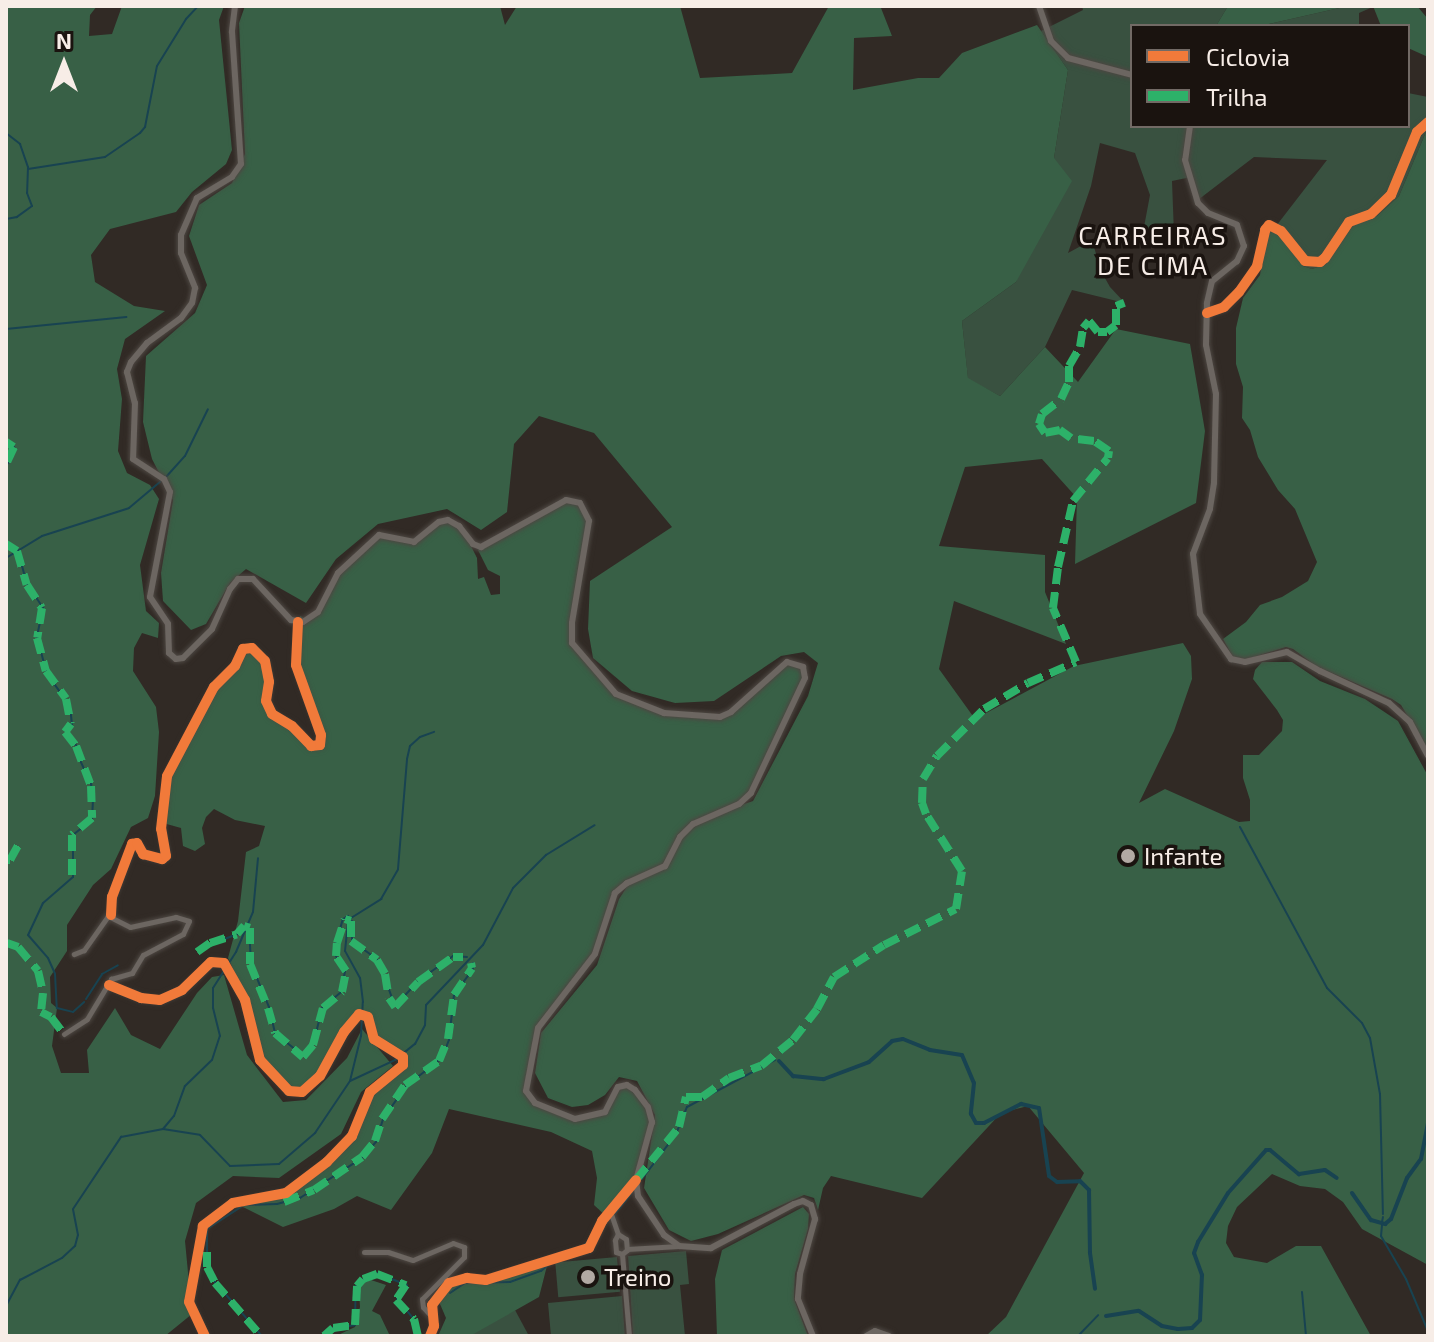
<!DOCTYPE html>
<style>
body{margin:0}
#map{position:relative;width:1434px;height:1342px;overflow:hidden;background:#312a25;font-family:"Exo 2",sans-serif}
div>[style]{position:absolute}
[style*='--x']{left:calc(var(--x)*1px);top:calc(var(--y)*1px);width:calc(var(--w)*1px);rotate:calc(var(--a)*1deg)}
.green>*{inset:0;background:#395140;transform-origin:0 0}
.forest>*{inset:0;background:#386046}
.stream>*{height:2px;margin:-1px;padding:0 1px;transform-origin:1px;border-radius:1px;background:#184351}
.canal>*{height:4px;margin:-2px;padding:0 2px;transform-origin:2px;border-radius:2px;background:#184351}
.roads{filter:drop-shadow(0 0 2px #4d4742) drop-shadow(0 0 2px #4d4742)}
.street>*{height:5px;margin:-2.5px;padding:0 2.5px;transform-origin:2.5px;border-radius:2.5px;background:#6c6661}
.secondary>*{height:6px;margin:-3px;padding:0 3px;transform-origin:3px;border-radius:3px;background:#6c6661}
.quiet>*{height:8px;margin-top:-4px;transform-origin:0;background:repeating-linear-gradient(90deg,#2db169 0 16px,transparent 0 24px)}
.cycleway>*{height:10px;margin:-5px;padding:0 5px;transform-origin:5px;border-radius:5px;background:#f17a3a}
.dots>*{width:22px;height:22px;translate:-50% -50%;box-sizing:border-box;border:4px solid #1a130f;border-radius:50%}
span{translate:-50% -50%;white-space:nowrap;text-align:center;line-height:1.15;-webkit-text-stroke:7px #1a130f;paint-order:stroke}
.poi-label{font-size:24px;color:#f7ede7}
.left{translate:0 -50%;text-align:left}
.neighbourhood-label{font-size:26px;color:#f7ede7;letter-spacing:2px}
.frame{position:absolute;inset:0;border:8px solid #f7ede7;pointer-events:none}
.legend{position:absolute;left:1130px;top:24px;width:280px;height:104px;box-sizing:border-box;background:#1a130f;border:2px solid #726a65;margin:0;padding:10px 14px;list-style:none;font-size:24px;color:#f7ede7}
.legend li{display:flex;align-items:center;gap:16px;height:40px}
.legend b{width:40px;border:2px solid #726a65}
.north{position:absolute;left:24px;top:24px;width:80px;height:80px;-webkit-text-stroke:6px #1a130f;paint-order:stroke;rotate:0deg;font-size:22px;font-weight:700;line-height:32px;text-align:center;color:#f7ede7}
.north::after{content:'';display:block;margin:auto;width:28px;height:36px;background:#f7ede7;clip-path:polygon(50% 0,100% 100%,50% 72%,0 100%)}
</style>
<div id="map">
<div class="green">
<i style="clip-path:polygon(1082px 6px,1228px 6px,1216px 26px,1132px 26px,1132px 126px,1408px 126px,1408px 93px,1428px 97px,1428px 127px,1399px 196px,1377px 216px,1355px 223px,1335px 255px,1326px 264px,1312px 269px,1303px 266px,1273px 230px,1327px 160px,1254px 157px,1194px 203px,1191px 177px,1172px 181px,1174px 234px,1151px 243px,1144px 227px,1150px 195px,1135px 153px,1100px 143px,1091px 186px,1068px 253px,1092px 240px,1101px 271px,1110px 287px,1125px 303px,1072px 290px,1045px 347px,1000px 396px,968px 379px,962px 321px,1016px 282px,1054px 158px,1068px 70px,1041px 31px,1083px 10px)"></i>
<i style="clip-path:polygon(1348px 6px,1375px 6px,1359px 13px,1359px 26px,1260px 26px)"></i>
<i style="clip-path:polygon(686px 1251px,689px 1284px,680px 1285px,685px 1336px,633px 1336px,628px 1256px)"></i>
<i style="left:617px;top:1257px;width:35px;height:62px;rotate:85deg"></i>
<i style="clip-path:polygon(622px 1296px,625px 1336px,551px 1336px,548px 1303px)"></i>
<i style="clip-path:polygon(515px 1310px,529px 1336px,470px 1336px,471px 1333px)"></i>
</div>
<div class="forest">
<i style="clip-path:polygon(6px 6px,97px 6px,90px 15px,89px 36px,112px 34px,122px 6px,224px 6px,219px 20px,232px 150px,226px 164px,192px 192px,176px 212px,110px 229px,91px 255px,95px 282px,134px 306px,165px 311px,125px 339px,117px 369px,122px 399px,118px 451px,127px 473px,150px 485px,159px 499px,140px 565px,146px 611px,159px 623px,158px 638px,142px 633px,134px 648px,133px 671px,156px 707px,159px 732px,155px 796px,148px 818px,131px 827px,111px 869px,93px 885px,67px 925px,67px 951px,50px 977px,51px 1003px,57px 1008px,52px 1046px,61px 1073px,89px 1073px,87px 1050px,115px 1008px,131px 1035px,160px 1049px,197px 993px,212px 977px,224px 975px,247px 1055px,283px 1102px,306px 1100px,347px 1058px,362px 1029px,393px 1066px,361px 1092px,341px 1134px,279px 1178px,233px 1176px,196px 1203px,185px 1241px,192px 1314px,165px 1336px,6px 1336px)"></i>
<i style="clip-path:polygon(245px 6px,500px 6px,505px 25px,517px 6px,680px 6px,700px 78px,792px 73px,829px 6px,881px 8px,892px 36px,854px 38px,853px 90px,918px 78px,939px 78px,962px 53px,1037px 25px,1068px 70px,1054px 158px,1072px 181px,1016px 282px,962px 321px,968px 378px,1000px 396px,1045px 347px,1078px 382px,1116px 329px,1190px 344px,1205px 431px,1196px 503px,1075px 564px,1077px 498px,1042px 459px,965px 467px,939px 546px,1045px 555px,1045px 592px,1066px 644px,954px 601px,939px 669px,975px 719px,1074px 666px,1183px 643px,1191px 656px,1192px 679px,1174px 731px,1139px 803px,1165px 789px,1239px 822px,1250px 821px,1250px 800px,1243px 778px,1243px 755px,1259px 755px,1282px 731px,1283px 720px,1277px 710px,1253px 679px,1255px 670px,1262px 662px,1292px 662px,1320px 681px,1365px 699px,1398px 721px,1428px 776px,1428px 1265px,1362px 1229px,1343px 1202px,1325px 1189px,1300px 1186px,1272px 1174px,1237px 1207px,1228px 1226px,1226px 1243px,1234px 1257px,1267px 1263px,1296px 1246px,1321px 1246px,1371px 1336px,986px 1336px,1006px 1317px,1084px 1173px,1028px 1106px,1001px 1113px,922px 1198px,831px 1176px,823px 1188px,818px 1210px,814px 1198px,804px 1195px,718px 1234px,691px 1241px,669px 1230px,644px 1188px,655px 1115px,637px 1081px,619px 1077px,605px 1095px,588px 1105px,572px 1107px,548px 1098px,535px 1073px,541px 1033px,597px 965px,619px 899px,630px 882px,615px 893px,600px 945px,535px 1038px,526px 1090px,530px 1099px,562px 1117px,602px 1114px,614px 1092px,627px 1085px,648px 1107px,651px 1129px,641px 1169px,607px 1217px,594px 1205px,597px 1178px,592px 1151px,551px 1132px,449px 1109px,432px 1153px,391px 1210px,357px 1196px,334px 1209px,283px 1227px,241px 1206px,242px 1199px,278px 1197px,327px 1162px,352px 1136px,370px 1092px,399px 1070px,404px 1060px,374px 1039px,369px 1020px,357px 1012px,342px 1028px,319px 1072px,300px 1090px,288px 1089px,259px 1051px,246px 997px,228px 958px,238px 921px,246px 852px,259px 846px,265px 826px,235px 820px,214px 809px,206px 817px,202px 828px,205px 844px,195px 851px,183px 846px,181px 828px,163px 823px,169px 773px,216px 684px,239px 666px,249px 648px,261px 650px,267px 658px,271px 678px,270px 703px,278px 715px,294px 723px,316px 745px,322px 744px,319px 719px,299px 662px,300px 616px,309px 620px,314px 617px,333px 579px,379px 535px,408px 541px,425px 535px,439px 522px,448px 520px,465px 534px,477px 558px,478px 579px,484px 577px,491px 595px,500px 594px,500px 576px,488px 570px,476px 546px,488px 545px,562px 501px,580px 503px,589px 521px,572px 623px,576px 650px,604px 683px,630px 701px,664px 713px,725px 715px,783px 666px,797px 662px,805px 678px,747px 797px,709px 816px,753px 801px,808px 696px,818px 663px,804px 652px,781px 656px,714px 701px,675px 703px,632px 691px,593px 658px,588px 629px,590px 581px,672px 527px,594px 433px,539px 416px,514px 444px,507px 512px,481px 530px,447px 509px,378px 524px,336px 559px,306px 603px,246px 569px,230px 583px,206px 624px,191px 630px,163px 601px,161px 573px,173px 500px,152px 459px,143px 422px,146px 356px,195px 313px,207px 285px,189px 236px,199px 205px,232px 183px,245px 154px,239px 23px)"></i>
<i style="clip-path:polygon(1228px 6px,1348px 6px,1260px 26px,1216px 26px)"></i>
<i style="clip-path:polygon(1373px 6px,1417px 6px,1428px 19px,1428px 57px,1408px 48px,1408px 26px,1381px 26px)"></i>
<i style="clip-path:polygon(1428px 127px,1428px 750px,1401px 705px,1392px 699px,1316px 666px,1293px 649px,1286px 647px,1244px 660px,1233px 657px,1223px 639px,1246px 622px,1260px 605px,1282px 597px,1308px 581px,1317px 562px,1295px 509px,1278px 490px,1258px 457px,1250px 430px,1242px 418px,1243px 387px,1236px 364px,1236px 328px,1243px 298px,1260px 275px,1267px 231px,1277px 233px,1303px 266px,1312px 269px,1326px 264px,1355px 223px,1377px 216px,1399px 196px)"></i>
<i style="clip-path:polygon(803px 1207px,809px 1214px,808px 1229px,795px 1274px,794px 1299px,808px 1336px,717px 1336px,715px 1279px,722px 1250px)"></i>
<i style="clip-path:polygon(549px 1258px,539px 1297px,470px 1336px,438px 1336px,446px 1318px,437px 1297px,449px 1283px,520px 1271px)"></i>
<i style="clip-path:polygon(371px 1280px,386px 1285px,372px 1311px,380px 1315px,390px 1336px,336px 1336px,355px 1327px,360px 1307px,359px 1291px,362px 1283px)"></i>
</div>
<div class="stream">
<i style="--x:6;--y:133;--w:18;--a:38"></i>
<i style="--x:20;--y:144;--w:24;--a:71"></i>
<i style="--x:28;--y:167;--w:26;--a:92"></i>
<i style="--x:27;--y:193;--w:14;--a:69"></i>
<i style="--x:32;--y:206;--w:19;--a:144"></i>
<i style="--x:17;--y:217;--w:11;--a:170"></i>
<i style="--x:28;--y:169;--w:78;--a:-8.9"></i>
<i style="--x:105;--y:157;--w:42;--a:-34.4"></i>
<i style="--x:140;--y:133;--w:8;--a:-50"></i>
<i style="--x:145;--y:127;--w:62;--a:-78.9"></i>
<i style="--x:157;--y:66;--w:55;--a:-58.3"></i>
<i style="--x:186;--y:19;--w:18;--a:-47"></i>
<i style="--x:6;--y:329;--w:121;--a:-5.7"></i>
<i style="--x:6;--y:442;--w:9;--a:32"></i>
<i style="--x:14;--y:447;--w:13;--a:103"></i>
<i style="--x:11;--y:460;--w:7;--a:135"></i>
<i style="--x:166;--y:477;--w:28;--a:-48"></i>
<i style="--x:185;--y:456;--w:52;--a:-63.9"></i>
<i style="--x:6;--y:543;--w:14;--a:34"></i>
<i style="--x:18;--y:551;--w:34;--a:75"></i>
<i style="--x:27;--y:584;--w:29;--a:56"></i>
<i style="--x:43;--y:608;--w:30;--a:102"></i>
<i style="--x:37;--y:637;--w:38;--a:75"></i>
<i style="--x:47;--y:674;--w:39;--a:54"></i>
<i style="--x:70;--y:706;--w:18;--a:84"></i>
<i style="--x:72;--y:724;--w:10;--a:127"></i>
<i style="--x:66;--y:732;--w:20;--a:53"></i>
<i style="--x:78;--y:748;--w:10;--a:84"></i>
<i style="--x:79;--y:758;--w:29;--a:65"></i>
<i style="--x:91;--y:784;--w:16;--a:83"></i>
<i style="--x:93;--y:800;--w:20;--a:93"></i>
<i style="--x:92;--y:820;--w:24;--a:142"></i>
<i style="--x:73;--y:835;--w:42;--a:90"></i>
<i style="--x:73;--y:877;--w:40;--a:139"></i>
<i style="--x:43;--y:903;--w:35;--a:115"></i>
<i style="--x:28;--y:935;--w:30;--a:49"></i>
<i style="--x:48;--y:958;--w:17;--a:66"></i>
<i style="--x:55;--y:974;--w:34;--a:87"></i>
<i style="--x:57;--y:1008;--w:16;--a:14"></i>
<i style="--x:73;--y:1012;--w:15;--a:-42"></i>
<i style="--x:6;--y:558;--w:42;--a:-31.4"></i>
<i style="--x:42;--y:536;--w:91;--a:-17.8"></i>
<i style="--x:129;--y:508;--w:42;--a:-40.2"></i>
<i style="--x:1240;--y:827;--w:183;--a:61.6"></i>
<i style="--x:1327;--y:988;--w:49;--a:45"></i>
<i style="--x:1362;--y:1023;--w:17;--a:62"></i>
<i style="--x:1370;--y:1038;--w:57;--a:79.9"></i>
<i style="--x:1380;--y:1094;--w:120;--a:88.6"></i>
<i style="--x:352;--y:921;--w:20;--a:90"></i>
<i style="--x:352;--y:941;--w:32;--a:36"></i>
<i style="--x:378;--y:960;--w:49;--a:69.7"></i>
<i style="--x:395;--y:1006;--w:34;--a:-47"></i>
<i style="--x:418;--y:981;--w:43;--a:-35.5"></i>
<i style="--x:453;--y:956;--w:14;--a:4"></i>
<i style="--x:249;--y:926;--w:38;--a:87"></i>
<i style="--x:251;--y:964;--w:47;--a:67.3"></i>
<i style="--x:269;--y:1007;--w:27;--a:77"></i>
<i style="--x:275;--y:1033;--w:36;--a:39"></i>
<i style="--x:303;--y:1056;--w:15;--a:-48"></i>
<i style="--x:313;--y:1045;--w:38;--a:-76"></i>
<i style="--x:322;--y:1008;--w:25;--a:-40"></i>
<i style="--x:341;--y:992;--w:21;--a:-79"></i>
<i style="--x:345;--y:971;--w:17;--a:-121"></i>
<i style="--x:336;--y:956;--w:13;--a:-90"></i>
<i style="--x:336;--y:943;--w:25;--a:-74"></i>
<i style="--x:343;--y:919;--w:6;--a:-31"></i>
<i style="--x:200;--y:949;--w:40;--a:-22"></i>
<i style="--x:237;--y:934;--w:13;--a:-48"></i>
<i style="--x:86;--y:999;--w:30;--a:-57"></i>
<i style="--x:102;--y:974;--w:18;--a:-29"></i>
<i style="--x:350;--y:1081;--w:46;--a:-76.3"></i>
<i style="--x:361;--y:1036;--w:34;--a:-87"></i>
<i style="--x:363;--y:1002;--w:24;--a:-97"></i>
<i style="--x:360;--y:978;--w:31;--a:-119"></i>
<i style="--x:345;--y:951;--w:28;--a:-84"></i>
<i style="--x:348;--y:923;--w:6;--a:-59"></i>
<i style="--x:351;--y:918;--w:36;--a:-32"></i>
<i style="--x:381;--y:899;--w:34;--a:-60"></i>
<i style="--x:398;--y:869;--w:110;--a:-85.3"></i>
<i style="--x:407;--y:759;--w:13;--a:-77"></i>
<i style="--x:410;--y:746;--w:13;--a:-42"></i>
<i style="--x:420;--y:737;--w:15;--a:-20"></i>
<i style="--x:163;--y:1129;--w:37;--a:9"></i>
<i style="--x:200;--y:1135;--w:43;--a:45.9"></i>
<i style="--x:230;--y:1166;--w:49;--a:-2.3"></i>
<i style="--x:279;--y:1164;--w:48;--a:-40.7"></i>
<i style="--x:315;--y:1133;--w:63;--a:-56.1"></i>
<i style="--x:350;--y:1081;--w:50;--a:-25"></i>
<i style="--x:395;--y:1060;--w:26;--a:-39"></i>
<i style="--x:415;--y:1044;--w:21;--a:-62"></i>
<i style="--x:425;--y:1025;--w:20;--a:-87"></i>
<i style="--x:426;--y:1005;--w:83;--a:-46.5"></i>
<i style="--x:483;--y:945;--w:64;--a:-62.2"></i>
<i style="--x:513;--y:888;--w:47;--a:-45"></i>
<i style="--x:546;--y:855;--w:57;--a:-31.5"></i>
<i style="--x:676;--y:1134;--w:29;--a:-68"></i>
<i style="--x:687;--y:1107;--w:100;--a:-28.1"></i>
<i style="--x:642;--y:1179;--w:51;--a:-52.9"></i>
<i style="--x:245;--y:1205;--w:32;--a:-2"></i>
<i style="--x:277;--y:1204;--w:24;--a:-15"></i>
<i style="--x:300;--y:1198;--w:74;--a:-32.8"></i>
<i style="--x:362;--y:1158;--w:21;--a:-49"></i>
<i style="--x:376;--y:1142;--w:24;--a:-73"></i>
<i style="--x:383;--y:1119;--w:40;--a:-55.1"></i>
<i style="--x:406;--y:1086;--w:46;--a:-37.9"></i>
<i style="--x:442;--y:1058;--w:19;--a:-69"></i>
<i style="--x:449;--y:1040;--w:45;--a:-83.7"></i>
<i style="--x:454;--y:995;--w:32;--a:-54"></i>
<i style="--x:473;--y:969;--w:6;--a:-90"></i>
<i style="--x:613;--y:1216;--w:33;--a:-51"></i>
<i style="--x:1382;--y:1222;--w:5;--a:-79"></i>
<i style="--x:1382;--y:1225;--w:11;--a:95"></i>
<i style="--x:1381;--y:1236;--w:50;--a:59.8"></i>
<i style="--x:1406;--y:1279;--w:56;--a:67.1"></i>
<i style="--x:600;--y:1230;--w:11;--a:-49"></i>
<i style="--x:580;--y:1249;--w:13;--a:-42"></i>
<i style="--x:207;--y:1260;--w:31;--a:-90"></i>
<i style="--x:207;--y:1229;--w:40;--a:-32.9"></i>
<i style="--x:209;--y:1266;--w:17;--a:69"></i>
<i style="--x:215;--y:1282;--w:72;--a:49"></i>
<i style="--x:1302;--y:1292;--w:44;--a:84.8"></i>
<i style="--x:450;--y:1293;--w:18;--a:-34"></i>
<i style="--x:465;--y:1283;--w:45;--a:-1.3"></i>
<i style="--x:510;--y:1282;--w:33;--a:-20"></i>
<i style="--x:541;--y:1271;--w:16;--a:-40"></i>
<i style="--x:6;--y:1306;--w:30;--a:-62"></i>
<i style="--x:20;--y:1280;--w:47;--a:-27.6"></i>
<i style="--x:62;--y:1258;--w:18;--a:-43"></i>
<i style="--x:75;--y:1246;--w:11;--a:-75"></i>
<i style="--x:78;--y:1235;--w:26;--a:-101"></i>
<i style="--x:73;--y:1209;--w:87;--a:-56.3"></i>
<i style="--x:121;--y:1137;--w:43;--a:-10.8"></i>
<i style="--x:163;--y:1129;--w:17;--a:-50"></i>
<i style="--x:174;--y:1116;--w:32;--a:-70"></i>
<i style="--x:185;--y:1086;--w:37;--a:-44"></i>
<i style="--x:212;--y:1060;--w:25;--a:-72"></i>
<i style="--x:220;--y:1036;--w:29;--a:-104"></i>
<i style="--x:213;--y:1008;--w:20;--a:-90"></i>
<i style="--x:213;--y:988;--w:43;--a:-57.4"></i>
<i style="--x:236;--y:952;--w:43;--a:-67"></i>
<i style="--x:253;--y:912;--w:54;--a:-84.7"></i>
<i style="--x:323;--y:1336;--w:12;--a:-42"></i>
<i style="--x:332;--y:1328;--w:23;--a:-7"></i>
<i style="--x:355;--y:1325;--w:39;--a:-89"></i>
<i style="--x:356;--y:1286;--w:14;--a:-45"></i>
<i style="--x:366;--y:1276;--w:11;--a:-15"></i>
<i style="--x:377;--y:1273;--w:32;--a:22"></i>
<i style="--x:407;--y:1285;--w:17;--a:126"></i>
<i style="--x:397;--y:1299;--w:26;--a:50"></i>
<i style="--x:414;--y:1319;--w:18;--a:74"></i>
<i style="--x:1078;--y:1336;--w:29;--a:-46"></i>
</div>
<div class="canal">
<i style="--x:779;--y:1061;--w:21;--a:47"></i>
<i style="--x:793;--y:1076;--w:31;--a:6"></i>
<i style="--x:824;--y:1079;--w:48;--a:-20.7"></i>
<i style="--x:869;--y:1062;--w:31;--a:-42"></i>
<i style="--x:892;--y:1041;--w:11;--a:-10"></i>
<i style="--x:903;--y:1039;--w:29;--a:22"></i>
<i style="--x:930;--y:1050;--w:32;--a:9"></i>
<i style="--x:962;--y:1055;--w:30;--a:67"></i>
<i style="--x:974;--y:1083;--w:31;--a:96"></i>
<i style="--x:971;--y:1114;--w:10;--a:61"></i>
<i style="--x:976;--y:1123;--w:8;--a:0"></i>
<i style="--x:984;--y:1123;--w:42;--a:-27.2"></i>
<i style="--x:1021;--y:1104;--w:18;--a:13"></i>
<i style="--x:1039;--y:1108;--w:69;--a:81.6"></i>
<i style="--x:1049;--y:1176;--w:10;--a:37"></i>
<i style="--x:1057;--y:1182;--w:23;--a:-2"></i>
<i style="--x:1080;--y:1181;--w:13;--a:45"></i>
<i style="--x:1089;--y:1190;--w:63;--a:89.1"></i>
<i style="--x:1090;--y:1253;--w:36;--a:82"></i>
<i style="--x:1352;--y:1193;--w:33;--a:55"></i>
<i style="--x:1371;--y:1220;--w:15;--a:16"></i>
<i style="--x:1385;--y:1224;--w:8;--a:-40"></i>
<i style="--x:1391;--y:1219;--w:44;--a:-68.7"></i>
<i style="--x:1407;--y:1178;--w:24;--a:-54"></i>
<i style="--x:1421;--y:1159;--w:37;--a:-79"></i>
<i style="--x:1106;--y:1316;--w:33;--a:-9"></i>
<i style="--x:1139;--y:1311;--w:27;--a:33"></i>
<i style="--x:1162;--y:1326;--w:16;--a:11"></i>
<i style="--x:1178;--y:1329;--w:14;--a:-4"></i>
<i style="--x:1192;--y:1328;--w:11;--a:-45"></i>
<i style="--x:1200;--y:1320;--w:45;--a:-87.5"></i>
<i style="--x:1202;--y:1275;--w:23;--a:-110"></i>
<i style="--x:1194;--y:1253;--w:12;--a:-70"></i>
<i style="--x:1198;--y:1242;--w:57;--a:-58.5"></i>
<i style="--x:1228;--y:1193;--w:57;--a:-48.5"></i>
<i style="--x:1266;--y:1150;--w:4;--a:0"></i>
<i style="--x:1270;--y:1150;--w:38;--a:40"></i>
<i style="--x:1299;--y:1174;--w:26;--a:-9"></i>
<i style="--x:1325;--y:1170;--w:14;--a:34"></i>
</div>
<div class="roads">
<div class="street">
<i style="--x:1207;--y:313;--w:18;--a:-19"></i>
<i style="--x:1224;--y:307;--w:21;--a:-45"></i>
<i style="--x:1239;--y:292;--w:32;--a:-55"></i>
<i style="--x:1257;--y:266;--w:37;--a:-77"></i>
<i style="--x:1265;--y:230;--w:6;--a:-51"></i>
<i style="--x:1269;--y:225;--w:13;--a:27"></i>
<i style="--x:1281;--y:231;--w:38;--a:51"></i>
<i style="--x:1305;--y:261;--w:15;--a:4"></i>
<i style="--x:1320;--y:262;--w:6;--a:-39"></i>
<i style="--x:1325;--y:258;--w:43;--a:-56.3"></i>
<i style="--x:1349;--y:222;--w:23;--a:-20"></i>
<i style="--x:1371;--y:214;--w:28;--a:-44"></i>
<i style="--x:1391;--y:195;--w:68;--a:-67.6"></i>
<i style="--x:1417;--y:132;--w:15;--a:-42"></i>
<i style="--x:111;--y:915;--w:18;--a:-87"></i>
<i style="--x:112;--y:897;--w:57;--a:-69.3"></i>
<i style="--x:132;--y:844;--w:5;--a:-11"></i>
<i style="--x:137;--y:843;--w:13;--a:61"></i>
<i style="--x:143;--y:854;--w:20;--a:15"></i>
<i style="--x:162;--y:859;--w:5;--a:-37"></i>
<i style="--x:166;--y:856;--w:27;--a:-100"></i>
<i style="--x:161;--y:829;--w:53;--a:-83.5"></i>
<i style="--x:167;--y:776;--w:101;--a:-62.2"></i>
<i style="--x:214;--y:687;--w:30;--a:-45"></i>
<i style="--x:235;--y:666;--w:19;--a:-65"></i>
<i style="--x:243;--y:649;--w:9;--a:-6"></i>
<i style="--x:252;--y:648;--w:18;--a:45"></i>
<i style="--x:265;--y:661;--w:21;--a:79"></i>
<i style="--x:269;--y:682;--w:19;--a:99"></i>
<i style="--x:266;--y:701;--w:14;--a:65"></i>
<i style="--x:272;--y:714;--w:23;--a:31"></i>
<i style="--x:292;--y:726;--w:28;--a:46"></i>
<i style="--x:311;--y:746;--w:9;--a:-6"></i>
<i style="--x:320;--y:745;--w:10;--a:-84"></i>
<i style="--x:321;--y:735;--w:74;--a:-109.7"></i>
<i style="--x:296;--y:665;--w:43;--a:-87.3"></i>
<i style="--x:109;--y:985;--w:35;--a:22"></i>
<i style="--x:141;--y:998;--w:19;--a:6"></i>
<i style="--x:160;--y:1000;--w:24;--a:-24"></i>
<i style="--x:182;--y:990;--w:40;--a:-44"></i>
<i style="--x:211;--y:962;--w:13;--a:4"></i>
<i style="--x:224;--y:963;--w:43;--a:60.4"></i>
<i style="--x:245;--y:1000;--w:62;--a:76"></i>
<i style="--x:260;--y:1060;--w:42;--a:46.9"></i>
<i style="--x:289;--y:1091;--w:13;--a:4"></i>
<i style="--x:302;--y:1092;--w:24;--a:-42"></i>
<i style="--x:320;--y:1076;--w:50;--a:-61.4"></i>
<i style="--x:344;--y:1032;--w:23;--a:-50"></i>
<i style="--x:359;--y:1014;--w:9;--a:18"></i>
<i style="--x:368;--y:1017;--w:23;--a:75"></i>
<i style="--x:374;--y:1039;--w:34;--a:32"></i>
<i style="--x:403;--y:1057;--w:8;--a:90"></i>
<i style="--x:403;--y:1065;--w:43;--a:140.7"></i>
<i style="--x:370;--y:1092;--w:48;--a:112.2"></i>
<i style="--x:352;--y:1136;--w:36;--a:134"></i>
<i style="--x:327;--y:1162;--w:51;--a:142.9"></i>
<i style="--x:286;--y:1193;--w:54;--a:169.3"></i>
<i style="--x:233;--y:1203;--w:38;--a:143"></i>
<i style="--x:203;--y:1226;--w:77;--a:100.4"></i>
<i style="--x:189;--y:1302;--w:38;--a:65"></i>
<i style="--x:64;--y:1034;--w:27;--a:-33"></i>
<i style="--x:87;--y:1019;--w:47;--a:-59"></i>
<i style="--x:111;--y:979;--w:22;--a:-16"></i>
<i style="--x:132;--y:973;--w:21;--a:-59"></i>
<i style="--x:143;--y:955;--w:45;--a:-27.7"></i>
<i style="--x:183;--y:934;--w:14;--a:-65"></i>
<i style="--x:189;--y:921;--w:14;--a:-163"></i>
<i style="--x:176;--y:917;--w:47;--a:167.7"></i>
<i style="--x:130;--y:927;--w:25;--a:-153"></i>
<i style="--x:108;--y:916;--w:42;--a:125.2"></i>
<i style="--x:84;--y:950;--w:11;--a:158"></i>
<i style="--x:610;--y:1211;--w:24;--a:71"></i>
<i style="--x:618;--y:1234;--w:7;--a:117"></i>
<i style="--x:615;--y:1240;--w:12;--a:85"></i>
<i style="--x:616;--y:1252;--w:6;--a:18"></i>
<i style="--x:622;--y:1254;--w:82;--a:85.1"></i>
<i style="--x:618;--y:1234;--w:9;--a:32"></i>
<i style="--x:626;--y:1239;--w:11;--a:85"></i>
<i style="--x:627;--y:1250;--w:6;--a:141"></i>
<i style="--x:627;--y:1249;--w:52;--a:-3.3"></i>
<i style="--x:364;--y:1252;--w:24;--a:0"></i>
<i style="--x:388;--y:1252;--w:26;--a:18"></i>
<i style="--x:413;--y:1260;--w:43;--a:-23"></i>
<i style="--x:453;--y:1243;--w:12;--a:20"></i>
<i style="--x:464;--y:1247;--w:10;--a:90"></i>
<i style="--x:464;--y:1257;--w:59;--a:135"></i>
<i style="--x:422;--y:1299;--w:8;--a:83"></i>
<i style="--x:423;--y:1307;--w:12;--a:48"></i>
<i style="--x:430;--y:1336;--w:11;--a:-68"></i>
<i style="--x:434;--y:1326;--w:21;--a:-95"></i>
<i style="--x:432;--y:1305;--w:28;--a:-52"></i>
<i style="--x:449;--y:1283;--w:19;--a:-16"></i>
<i style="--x:467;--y:1278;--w:19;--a:6"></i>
<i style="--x:486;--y:1280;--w:108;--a:-17.3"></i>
<i style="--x:589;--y:1248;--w:30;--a:-64"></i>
<i style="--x:602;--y:1221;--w:53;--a:-50.3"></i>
</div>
<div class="secondary">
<i style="--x:235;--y:6;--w:26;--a:97"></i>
<i style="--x:232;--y:32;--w:132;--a:86.1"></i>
<i style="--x:241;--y:164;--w:16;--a:125"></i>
<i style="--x:232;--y:177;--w:41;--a:149"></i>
<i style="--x:197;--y:198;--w:40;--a:113.4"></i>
<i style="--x:181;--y:235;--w:18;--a:90"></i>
<i style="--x:181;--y:253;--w:38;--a:68"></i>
<i style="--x:195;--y:288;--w:15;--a:101"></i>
<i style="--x:192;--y:303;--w:19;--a:126"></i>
<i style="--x:181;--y:318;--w:42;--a:143.7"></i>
<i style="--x:147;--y:343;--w:25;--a:130"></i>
<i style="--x:131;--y:362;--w:11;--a:112"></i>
<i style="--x:127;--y:372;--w:32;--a:76"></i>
<i style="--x:135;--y:403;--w:56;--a:92"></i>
<i style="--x:133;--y:459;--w:37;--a:33"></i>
<i style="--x:164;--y:479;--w:14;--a:65"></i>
<i style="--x:170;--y:492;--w:107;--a:100.8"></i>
<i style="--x:150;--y:597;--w:32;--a:56"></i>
<i style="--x:168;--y:624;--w:29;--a:88"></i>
<i style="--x:169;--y:653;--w:9;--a:41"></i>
<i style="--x:176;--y:659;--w:7;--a:-8"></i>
<i style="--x:183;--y:658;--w:41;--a:-45"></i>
<i style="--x:212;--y:629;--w:44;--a:-65.8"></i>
<i style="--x:230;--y:589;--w:13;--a:-51"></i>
<i style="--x:238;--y:579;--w:15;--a:0"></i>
<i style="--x:253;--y:579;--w:56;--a:47.2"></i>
<i style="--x:291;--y:620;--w:12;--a:9"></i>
<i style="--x:303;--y:622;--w:18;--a:-34"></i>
<i style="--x:318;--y:612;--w:44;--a:-62.9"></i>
<i style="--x:338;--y:573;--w:56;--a:-42.8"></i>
<i style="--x:379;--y:535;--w:36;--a:11"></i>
<i style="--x:414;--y:542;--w:32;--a:-39"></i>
<i style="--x:439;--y:522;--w:9;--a:-13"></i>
<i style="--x:448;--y:520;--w:13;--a:29"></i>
<i style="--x:459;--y:526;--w:23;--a:52"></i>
<i style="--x:473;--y:544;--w:9;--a:21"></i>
<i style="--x:481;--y:547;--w:97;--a:-28.9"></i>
<i style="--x:566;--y:500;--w:14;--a:12"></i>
<i style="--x:580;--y:503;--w:20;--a:63"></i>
<i style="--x:589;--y:521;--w:103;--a:99.5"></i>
<i style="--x:572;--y:623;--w:20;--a:90"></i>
<i style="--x:572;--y:643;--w:67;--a:49.2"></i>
<i style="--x:616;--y:694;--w:52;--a:21.6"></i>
<i style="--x:664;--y:713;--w:56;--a:4.1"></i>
<i style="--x:720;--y:717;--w:12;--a:-24"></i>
<i style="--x:731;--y:712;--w:75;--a:-41.8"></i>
<i style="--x:787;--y:662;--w:17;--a:17"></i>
<i style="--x:803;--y:667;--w:11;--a:80"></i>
<i style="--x:805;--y:678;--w:127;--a:115.2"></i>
<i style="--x:751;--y:793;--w:16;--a:137"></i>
<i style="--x:739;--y:804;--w:50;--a:156.5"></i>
<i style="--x:693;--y:824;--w:18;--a:135"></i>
<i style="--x:680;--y:837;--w:33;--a:117"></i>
<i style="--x:665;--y:866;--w:42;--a:155.9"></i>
<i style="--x:627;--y:883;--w:16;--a:140"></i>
<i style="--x:615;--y:893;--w:64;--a:108.2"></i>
<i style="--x:595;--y:954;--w:93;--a:127.6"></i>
<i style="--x:538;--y:1028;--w:64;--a:100.8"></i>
<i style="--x:526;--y:1091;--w:15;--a:53"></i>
<i style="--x:535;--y:1103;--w:43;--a:21.8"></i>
<i style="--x:575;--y:1119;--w:31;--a:-13"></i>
<i style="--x:605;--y:1112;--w:28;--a:-63"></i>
<i style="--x:618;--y:1087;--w:9;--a:-13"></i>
<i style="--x:627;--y:1085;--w:9;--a:32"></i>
<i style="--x:635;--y:1090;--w:21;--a:53"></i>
<i style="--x:648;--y:1107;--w:16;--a:75"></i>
<i style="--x:652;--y:1122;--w:60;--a:105.4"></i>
<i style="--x:636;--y:1180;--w:16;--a:83"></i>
<i style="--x:638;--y:1196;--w:47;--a:56.3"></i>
<i style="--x:664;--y:1235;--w:19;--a:36"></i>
<i style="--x:679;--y:1246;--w:32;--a:4"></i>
<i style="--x:711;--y:1248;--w:94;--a:-27.9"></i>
<i style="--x:794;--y:1204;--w:9;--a:-18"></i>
<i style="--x:803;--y:1201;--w:9;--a:27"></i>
<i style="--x:811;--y:1205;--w:15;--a:74"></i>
<i style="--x:815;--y:1219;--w:57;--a:105.3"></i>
<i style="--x:800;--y:1274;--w:25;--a:95"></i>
<i style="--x:798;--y:1299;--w:40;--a:68"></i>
<i style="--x:1039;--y:6;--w:37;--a:71"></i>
<i style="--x:1051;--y:41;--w:24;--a:45"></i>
<i style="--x:1068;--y:58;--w:66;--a:14.9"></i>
<i style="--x:1190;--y:126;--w:34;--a:98"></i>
<i style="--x:1185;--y:160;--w:45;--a:73.2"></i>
<i style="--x:1198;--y:203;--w:14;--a:45"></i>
<i style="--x:1208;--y:213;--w:31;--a:22"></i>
<i style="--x:1237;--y:225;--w:22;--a:72"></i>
<i style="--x:1244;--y:246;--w:17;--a:115"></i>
<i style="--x:1237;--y:261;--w:32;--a:141"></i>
<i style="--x:1212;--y:281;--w:23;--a:103"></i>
<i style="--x:1207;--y:303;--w:42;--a:91.4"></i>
<i style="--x:1206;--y:345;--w:50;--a:78.5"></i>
<i style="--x:1216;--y:394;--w:89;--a:91.3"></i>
<i style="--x:1214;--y:483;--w:26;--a:99"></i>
<i style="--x:1210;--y:509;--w:48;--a:110.7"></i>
<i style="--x:1193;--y:554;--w:60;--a:83.3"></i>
<i style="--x:1200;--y:614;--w:55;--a:55.4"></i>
<i style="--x:1231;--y:659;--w:14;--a:12"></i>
<i style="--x:1245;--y:662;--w:43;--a:-13.4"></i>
<i style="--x:1287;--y:652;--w:38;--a:30"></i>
<i style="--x:1320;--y:671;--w:76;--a:24.9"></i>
<i style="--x:1389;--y:703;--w:28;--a:42"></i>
<i style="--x:1410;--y:722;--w:38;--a:62"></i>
<i style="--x:866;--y:1336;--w:10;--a:-29"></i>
<i style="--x:875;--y:1331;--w:15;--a:20"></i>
</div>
</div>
<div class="quiet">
<i style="--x:6;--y:442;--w:9;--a:32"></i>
<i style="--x:14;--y:447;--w:19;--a:115"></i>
<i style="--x:6;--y:544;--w:13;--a:32"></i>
<i style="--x:17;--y:551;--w:35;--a:74"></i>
<i style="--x:27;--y:585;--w:27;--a:57"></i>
<i style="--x:42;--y:608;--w:30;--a:99"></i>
<i style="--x:37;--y:638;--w:34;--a:75"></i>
<i style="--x:46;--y:671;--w:34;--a:54"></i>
<i style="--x:66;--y:699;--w:25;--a:79"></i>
<i style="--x:71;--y:724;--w:10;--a:127"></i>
<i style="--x:65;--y:732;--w:18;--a:52"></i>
<i style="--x:76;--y:746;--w:43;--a:69.4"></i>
<i style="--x:91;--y:786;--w:32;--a:88"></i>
<i style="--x:92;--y:818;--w:26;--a:140"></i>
<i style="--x:72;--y:835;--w:44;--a:90"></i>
<i style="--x:6;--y:860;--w:4;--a:0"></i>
<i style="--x:10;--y:860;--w:23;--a:-61"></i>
<i style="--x:351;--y:921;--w:20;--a:90"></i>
<i style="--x:351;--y:941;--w:32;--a:36"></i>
<i style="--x:377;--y:960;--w:16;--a:60"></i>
<i style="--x:385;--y:974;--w:24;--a:81"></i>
<i style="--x:389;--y:998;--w:11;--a:56"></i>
<i style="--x:395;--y:1007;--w:34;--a:-47"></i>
<i style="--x:418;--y:982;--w:43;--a:-35.5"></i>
<i style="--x:453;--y:957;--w:10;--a:0"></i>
<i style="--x:7;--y:943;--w:12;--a:20"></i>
<i style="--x:18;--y:947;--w:31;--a:50"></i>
<i style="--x:38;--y:971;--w:23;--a:77"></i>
<i style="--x:43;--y:993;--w:19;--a:96"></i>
<i style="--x:41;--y:1012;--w:11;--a:27"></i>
<i style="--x:51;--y:1017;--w:21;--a:53"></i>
<i style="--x:197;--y:952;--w:16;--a:-35"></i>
<i style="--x:210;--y:943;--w:28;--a:-18"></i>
<i style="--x:237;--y:934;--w:11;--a:-49"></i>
<i style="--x:244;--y:926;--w:6;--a:18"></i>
<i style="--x:250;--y:928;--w:36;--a:90"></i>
<i style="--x:250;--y:964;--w:48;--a:67.8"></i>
<i style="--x:268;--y:1008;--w:26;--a:74"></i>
<i style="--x:275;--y:1033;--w:37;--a:41"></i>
<i style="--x:303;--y:1057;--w:16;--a:-50"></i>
<i style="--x:313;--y:1045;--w:38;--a:-75"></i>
<i style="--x:323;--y:1008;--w:25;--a:-40"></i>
<i style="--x:342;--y:992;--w:21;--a:-79"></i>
<i style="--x:346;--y:971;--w:18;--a:-124"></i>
<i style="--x:336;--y:956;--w:13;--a:-86"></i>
<i style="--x:337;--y:943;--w:25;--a:-72"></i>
<i style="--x:345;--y:919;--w:6;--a:18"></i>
<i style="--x:636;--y:1180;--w:68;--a:-50.9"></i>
<i style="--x:679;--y:1127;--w:31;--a:-77"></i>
<i style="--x:686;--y:1097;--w:16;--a:0"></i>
<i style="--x:702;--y:1097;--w:33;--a:-35"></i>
<i style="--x:729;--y:1078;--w:34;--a:-21"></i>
<i style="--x:761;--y:1066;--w:41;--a:-39.1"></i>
<i style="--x:793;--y:1040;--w:39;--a:-52"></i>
<i style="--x:817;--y:1009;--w:36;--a:-62"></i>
<i style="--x:834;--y:977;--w:59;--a:-32.6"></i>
<i style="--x:884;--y:945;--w:80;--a:-26.6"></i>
<i style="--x:956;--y:909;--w:38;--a:-81"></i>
<i style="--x:962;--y:871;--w:67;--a:-122.3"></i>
<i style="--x:926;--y:814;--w:12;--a:-110"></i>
<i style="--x:922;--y:803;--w:24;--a:-88"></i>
<i style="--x:923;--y:779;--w:27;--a:-59"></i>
<i style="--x:937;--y:756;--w:66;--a:-45"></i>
<i style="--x:984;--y:709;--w:51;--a:-30.6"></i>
<i style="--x:1028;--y:683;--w:52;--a:-23.6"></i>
<i style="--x:1076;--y:662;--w:59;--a:-113.1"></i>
<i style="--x:1053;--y:608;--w:41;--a:-83"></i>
<i style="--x:1058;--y:567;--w:68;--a:-77.2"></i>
<i style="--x:1073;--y:501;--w:55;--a:-50.9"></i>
<i style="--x:1108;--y:458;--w:7;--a:-82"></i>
<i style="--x:1109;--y:451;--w:18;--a:-146"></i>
<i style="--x:1094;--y:441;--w:23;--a:-173"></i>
<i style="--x:1071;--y:438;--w:14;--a:-144"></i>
<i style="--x:1060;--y:430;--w:15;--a:169"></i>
<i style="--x:1045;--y:433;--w:11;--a:-124"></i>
<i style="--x:1039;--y:424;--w:10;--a:-73"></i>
<i style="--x:1042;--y:414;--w:24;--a:-38"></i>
<i style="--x:1061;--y:399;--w:19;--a:-65"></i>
<i style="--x:1069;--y:382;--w:16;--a:-90"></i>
<i style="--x:1069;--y:366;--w:22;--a:-60"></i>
<i style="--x:1080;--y:347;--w:19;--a:-81"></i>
<i style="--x:1083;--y:328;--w:9;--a:-49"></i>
<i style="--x:1089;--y:321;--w:14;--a:51"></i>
<i style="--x:1098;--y:332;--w:9;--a:0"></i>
<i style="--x:1107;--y:332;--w:11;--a:-38"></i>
<i style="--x:1116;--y:325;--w:19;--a:-90"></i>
<i style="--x:1116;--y:306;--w:9;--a:-21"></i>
<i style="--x:284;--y:1202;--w:32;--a:-22"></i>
<i style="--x:314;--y:1190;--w:58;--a:-34.5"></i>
<i style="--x:362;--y:1157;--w:21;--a:-51"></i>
<i style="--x:375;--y:1141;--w:23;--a:-72"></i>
<i style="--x:382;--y:1119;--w:41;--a:-55.9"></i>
<i style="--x:405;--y:1085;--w:42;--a:-35.2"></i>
<i style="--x:439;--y:1061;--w:24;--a:-68"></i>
<i style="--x:448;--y:1039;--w:44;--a:-82.2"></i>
<i style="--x:454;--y:995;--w:32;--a:-56"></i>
<i style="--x:472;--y:968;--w:5;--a:-101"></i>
<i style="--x:207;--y:1252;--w:15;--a:90"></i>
<i style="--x:207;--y:1267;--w:18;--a:63"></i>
<i style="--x:215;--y:1283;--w:70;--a:49"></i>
<i style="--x:324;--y:1336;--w:12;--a:-42"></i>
<i style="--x:333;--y:1328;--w:22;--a:-8"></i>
<i style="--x:355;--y:1325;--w:39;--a:-87"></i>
<i style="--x:357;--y:1286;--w:9;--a:-49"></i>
<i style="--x:363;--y:1279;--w:15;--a:-20"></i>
<i style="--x:377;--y:1274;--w:31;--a:21"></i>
<i style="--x:406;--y:1285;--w:18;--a:124"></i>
<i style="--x:396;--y:1300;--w:26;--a:47"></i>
<i style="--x:414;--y:1319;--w:17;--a:77"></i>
</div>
<div class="cycleway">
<i style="--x:1207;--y:313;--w:18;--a:-19"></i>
<i style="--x:1224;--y:307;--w:21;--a:-45"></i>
<i style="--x:1239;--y:292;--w:32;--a:-55"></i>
<i style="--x:1257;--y:266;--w:37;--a:-77"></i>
<i style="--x:1265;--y:230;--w:6;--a:-51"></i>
<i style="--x:1269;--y:225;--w:13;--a:27"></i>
<i style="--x:1281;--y:231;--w:38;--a:51"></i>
<i style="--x:1305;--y:261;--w:15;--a:4"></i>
<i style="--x:1320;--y:262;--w:6;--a:-39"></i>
<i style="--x:1325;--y:258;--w:43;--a:-56.3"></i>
<i style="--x:1349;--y:222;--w:23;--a:-20"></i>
<i style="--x:1371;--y:214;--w:28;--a:-44"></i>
<i style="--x:1391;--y:195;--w:68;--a:-67.6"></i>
<i style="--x:1417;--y:132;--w:15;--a:-42"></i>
<i style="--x:111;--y:915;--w:18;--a:-87"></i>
<i style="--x:112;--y:897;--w:57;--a:-69.3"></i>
<i style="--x:132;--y:844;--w:5;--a:-11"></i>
<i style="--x:137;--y:843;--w:13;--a:61"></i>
<i style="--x:143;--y:854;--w:20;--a:15"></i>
<i style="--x:162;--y:859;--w:5;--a:-37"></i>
<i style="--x:166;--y:856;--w:27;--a:-100"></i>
<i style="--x:161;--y:829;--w:53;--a:-83.5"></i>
<i style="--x:167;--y:776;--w:101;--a:-62.2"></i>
<i style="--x:214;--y:687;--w:30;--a:-45"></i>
<i style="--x:235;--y:666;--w:19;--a:-65"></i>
<i style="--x:243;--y:649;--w:9;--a:-6"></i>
<i style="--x:252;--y:648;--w:18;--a:45"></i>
<i style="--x:265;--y:661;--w:21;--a:79"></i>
<i style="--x:269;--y:682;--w:19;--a:99"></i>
<i style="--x:266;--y:701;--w:14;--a:65"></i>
<i style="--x:272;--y:714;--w:23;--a:31"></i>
<i style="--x:292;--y:726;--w:28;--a:46"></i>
<i style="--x:311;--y:746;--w:9;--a:-6"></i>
<i style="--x:320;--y:745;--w:10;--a:-84"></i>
<i style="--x:321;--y:735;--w:74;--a:-109.7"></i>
<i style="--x:296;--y:665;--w:43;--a:-87.3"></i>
<i style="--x:109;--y:985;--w:35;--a:22"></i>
<i style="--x:141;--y:998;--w:19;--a:6"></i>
<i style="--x:160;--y:1000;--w:24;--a:-24"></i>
<i style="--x:182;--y:990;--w:40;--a:-44"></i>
<i style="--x:211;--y:962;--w:13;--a:4"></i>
<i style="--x:224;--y:963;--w:43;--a:60.4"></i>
<i style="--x:245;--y:1000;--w:62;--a:76"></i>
<i style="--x:260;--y:1060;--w:42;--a:46.9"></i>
<i style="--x:289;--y:1091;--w:13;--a:4"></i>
<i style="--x:302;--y:1092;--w:24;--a:-42"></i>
<i style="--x:320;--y:1076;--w:50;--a:-61.4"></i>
<i style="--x:344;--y:1032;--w:23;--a:-50"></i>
<i style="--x:359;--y:1014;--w:9;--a:18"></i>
<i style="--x:368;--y:1017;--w:23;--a:75"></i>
<i style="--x:374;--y:1039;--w:34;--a:32"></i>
<i style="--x:403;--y:1057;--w:8;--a:90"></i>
<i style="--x:403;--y:1065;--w:43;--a:140.7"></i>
<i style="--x:370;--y:1092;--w:48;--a:112.2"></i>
<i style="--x:352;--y:1136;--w:36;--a:134"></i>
<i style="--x:327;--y:1162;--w:51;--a:142.9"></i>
<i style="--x:286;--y:1193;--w:54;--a:169.3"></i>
<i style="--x:233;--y:1203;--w:38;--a:143"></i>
<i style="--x:203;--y:1226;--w:77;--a:100.4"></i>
<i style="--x:189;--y:1302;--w:38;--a:65"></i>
<i style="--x:430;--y:1336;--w:11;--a:-68"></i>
<i style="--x:434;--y:1326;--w:21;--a:-95"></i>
<i style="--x:432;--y:1305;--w:28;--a:-52"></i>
<i style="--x:449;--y:1283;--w:19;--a:-16"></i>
<i style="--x:467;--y:1278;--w:19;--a:6"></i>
<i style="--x:486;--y:1280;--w:108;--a:-17.3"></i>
<i style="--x:589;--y:1248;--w:30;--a:-64"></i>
<i style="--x:602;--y:1221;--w:53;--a:-50.3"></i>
</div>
<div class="dots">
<i style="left:1128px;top:856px;background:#b2a9a3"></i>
<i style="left:588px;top:1277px;background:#b2a9a3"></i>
</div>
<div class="poi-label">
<span class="left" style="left:1144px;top:856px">Infante</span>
<span class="left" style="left:604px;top:1277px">Treino</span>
</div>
<div class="neighbourhood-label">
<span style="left:1153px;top:250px">CARREIRAS<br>DE CIMA</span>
</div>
<div class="frame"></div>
<ul class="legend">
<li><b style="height:10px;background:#f17a3a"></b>Ciclovia</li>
<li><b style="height:10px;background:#2db169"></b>Trilha</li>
</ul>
<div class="north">N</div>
</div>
